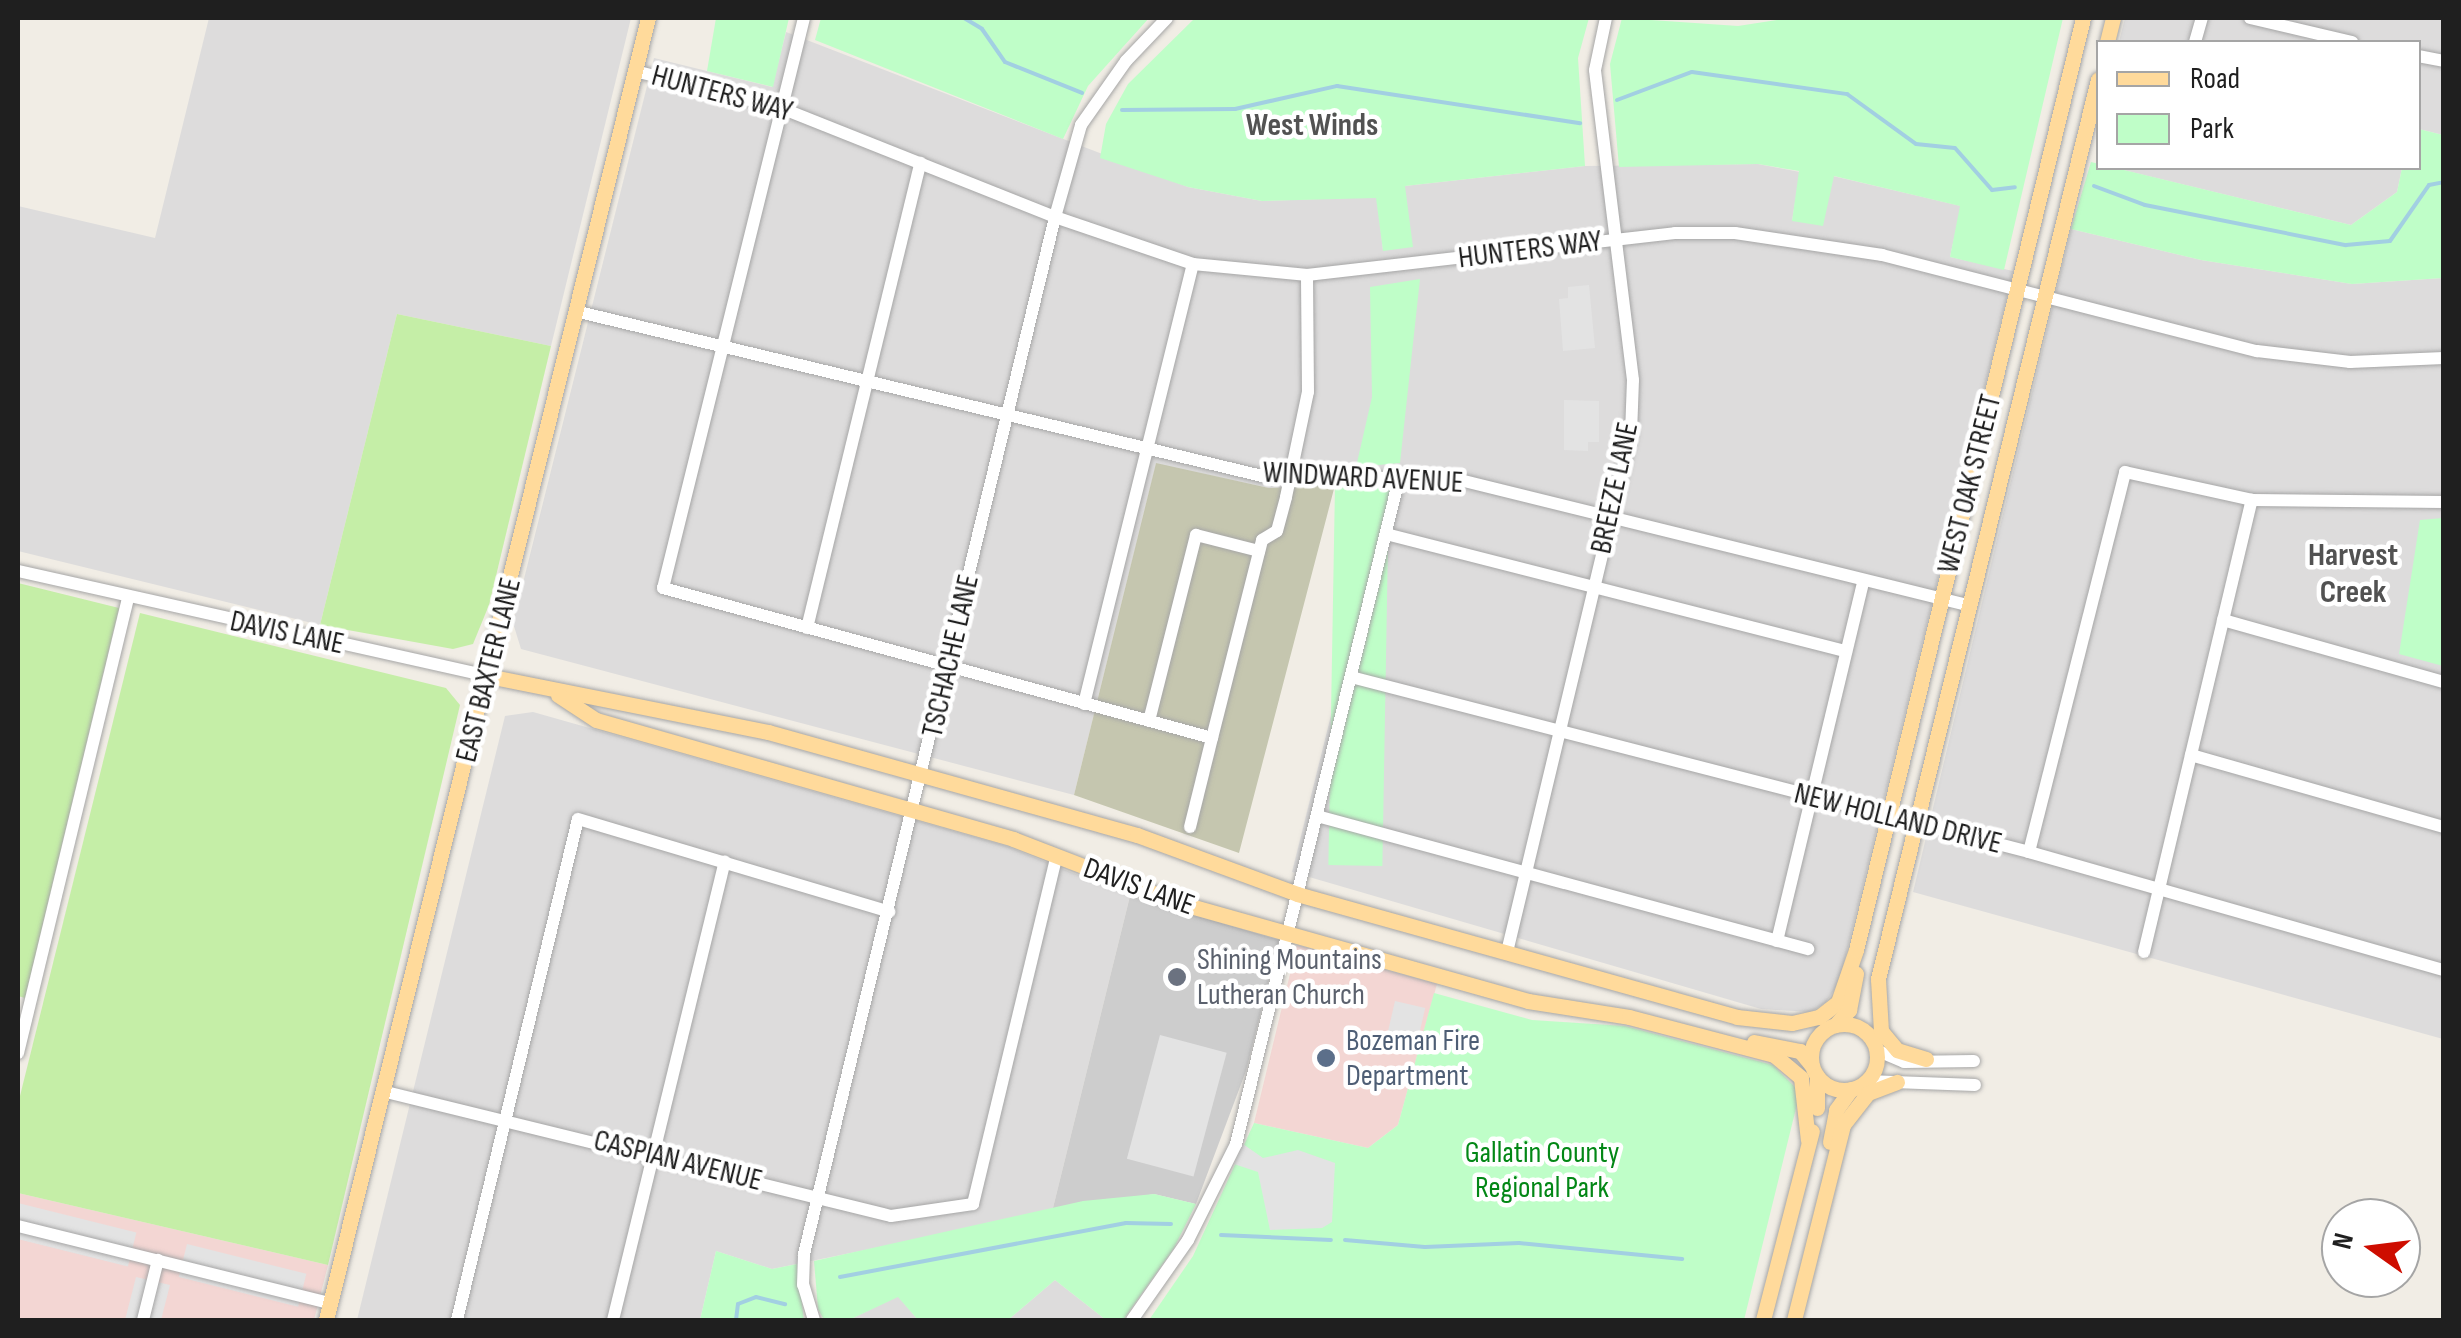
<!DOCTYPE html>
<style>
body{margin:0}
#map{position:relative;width:2461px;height:1338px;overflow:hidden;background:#f1ede5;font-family:"Sofia Sans Condensed",sans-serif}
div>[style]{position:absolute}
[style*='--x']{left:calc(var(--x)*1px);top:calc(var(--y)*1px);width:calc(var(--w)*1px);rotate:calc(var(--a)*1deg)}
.residential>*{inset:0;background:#dddcdc}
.commercial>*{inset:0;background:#f3d6d3}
.religious>*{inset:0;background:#cdcdcd}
.construction>*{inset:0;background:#c5c6af}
.grass>*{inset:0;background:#c5eea7}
.park>*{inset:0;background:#bffec8;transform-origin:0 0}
.parking>*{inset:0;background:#e3e3e3;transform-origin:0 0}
.stream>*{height:4px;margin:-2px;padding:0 2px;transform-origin:2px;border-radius:2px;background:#a2cfe2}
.roads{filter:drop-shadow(0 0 2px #a6a6a6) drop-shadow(0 0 2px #a6a6a6)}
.minor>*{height:12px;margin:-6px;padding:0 6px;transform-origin:6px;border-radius:6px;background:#fff}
.major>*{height:15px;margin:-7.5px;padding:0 7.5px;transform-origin:7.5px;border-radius:7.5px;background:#ffda9b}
.major>.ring{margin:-7.5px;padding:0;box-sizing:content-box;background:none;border:15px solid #ffda9b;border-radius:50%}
.dots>*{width:28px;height:28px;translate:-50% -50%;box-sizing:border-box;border:5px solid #fff;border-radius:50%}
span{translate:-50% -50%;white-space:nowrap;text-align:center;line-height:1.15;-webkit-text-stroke:9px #fff;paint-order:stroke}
.street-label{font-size:30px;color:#1f1f1f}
.worship-label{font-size:30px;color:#5b616d}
.left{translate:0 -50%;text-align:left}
.service-label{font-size:30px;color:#4e5e75}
.park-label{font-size:30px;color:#038716}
.neighbourhood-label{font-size:32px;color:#525252;font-weight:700}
.frame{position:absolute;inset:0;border:20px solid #1f1f1f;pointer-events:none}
.legend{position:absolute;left:2096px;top:40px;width:325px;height:130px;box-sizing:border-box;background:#fff;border:2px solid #a5a5a5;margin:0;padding:12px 18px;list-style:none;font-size:30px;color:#1f1f1f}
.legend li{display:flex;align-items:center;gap:20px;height:50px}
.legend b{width:50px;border:2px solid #a5a5a5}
.north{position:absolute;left:2321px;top:1198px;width:100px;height:100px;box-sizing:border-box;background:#fff;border:2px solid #a5a5a5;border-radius:50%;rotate:284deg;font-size:28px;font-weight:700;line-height:40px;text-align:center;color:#1f1f1f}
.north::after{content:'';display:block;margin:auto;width:35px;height:45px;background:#ce0d00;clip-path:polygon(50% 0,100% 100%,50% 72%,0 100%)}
</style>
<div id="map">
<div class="residential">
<i style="clip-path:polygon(209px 18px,631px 18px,551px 346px,397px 314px,320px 625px,18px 551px,18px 206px,155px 238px)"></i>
<i style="clip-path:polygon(2125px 18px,2443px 18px,2443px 135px,2419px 129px,2418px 42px,2119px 42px)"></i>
<i style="clip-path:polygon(786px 32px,1188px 187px,1262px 201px,1377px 197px,1383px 250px,1405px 186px,1585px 166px,1758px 164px,1800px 172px,1792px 221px,1833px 176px,1961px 206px,1950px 257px,2013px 271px,1839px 983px,1826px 1002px,1811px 1012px,1761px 1009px,1292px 872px,1388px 486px,1269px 488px,1156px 464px,1074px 795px,521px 649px,513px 623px,654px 58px,772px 87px)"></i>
<i style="clip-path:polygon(2115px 168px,2402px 168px,2397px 192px,2351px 225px)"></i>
<i style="clip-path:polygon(2071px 229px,2201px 260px,2352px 284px,2443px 278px,2443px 1039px,1913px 892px)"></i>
<i style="clip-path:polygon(533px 712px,1006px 846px,1130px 896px,1052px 1212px,772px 1269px,716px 1251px,700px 1320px,357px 1320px,505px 716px)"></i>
<i style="clip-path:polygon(1055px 1280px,1106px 1320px,1008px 1320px)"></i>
<i style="clip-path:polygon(898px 1296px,918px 1320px,849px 1320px)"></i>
</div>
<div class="commercial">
<i style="clip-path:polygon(1297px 945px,1437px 984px,1398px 1125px,1368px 1148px,1254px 1123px)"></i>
<i style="clip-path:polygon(18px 1193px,328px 1265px,314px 1320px,18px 1320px)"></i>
</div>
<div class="religious">
<i style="clip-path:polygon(1130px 896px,1279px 940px,1246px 1071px,1196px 1204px,1154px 1194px,1052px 1212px)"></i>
</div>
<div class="construction">
<i style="clip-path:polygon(1156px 463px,1269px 488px,1335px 485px,1239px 853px,1074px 795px)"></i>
</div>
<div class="grass">
<i style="clip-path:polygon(397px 314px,551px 346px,489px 605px,473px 644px,453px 649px,320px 625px)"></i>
<i style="clip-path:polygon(18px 583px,119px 608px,25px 998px,18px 996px)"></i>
<i style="clip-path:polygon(140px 613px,446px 688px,460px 705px,328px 1265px,18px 1193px,18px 1104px)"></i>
</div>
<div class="park">
<i style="clip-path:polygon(716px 18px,789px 18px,773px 87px,707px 71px)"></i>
<i style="clip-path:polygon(821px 18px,1149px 18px,1088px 86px,1063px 139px,815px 40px)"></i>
<i style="clip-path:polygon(1195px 18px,1589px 18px,1578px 58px,1585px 166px,1405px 186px,1413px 247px,1383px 251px,1376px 198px,1262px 201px,1188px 187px,1100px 158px,1106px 124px,1128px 84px)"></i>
<i style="clip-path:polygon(1622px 18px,1738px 26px,1789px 18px,2063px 18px,2004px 270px,1950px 257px,1960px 206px,1834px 176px,1823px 226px,1792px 221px,1799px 171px,1758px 164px,1619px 167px,1610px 64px)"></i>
<i style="clip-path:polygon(2419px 129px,2443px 135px,2443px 278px,2352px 284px,2201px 260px,2071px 229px,2091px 162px,2351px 225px,2397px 192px,2402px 168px,2418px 168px)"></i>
<i style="clip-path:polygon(1420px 279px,1400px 463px,1356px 467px,1372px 397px,1370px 287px)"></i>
<i style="left:1335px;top:485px;width:54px;height:380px;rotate:1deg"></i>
<i style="clip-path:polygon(2443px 518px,2444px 518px,2443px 666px,2399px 654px,2420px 520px)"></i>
<i style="clip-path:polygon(1434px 993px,1532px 1020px,1625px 1026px,1773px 1065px,1800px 1092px,1744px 1320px,1149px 1320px,1193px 1256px,1254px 1123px,1368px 1148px,1398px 1125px)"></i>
<i style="clip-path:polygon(1154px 1194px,1196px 1204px,1174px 1248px,1123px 1320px,1106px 1320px,1055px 1280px,1008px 1320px,918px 1320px,898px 1297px,849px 1320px,824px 1320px,818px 1309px,814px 1261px,1083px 1201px)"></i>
<i style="clip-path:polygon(716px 1251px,772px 1269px,797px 1264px,804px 1320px,700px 1320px)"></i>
</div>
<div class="parking">
<i style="clip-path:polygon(1589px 285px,1595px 348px,1563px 351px,1559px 299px,1568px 298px,1568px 287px)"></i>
<i style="clip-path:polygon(1564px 400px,1599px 401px,1599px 442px,1588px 442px,1588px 451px,1564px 450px)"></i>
<i style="left:1395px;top:1001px;width:31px;height:44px;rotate:13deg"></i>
<i style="left:1160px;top:1035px;width:69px;height:128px;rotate:15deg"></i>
<i style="clip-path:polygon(1243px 1144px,1263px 1158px,1298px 1150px,1335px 1163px,1332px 1222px,1322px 1228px,1270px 1230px,1258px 1172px,1234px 1164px)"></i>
<i style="left:18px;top:1203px;width:122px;height:35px;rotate:14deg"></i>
<i style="left:187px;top:1244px;width:123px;height:34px;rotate:14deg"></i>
<i style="clip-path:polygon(136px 1277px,170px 1285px,161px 1320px,125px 1320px)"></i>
</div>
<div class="stream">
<i style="--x:964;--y:18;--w:21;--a:31"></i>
<i style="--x:982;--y:29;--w:40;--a:55.1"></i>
<i style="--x:1005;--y:62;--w:83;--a:21.9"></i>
<i style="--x:1617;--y:100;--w:80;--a:-20.5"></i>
<i style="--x:1692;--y:72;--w:157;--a:8.1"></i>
<i style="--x:1847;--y:94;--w:85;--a:35.9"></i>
<i style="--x:1916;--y:144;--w:39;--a:6"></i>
<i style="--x:1955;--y:148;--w:56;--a:48.6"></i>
<i style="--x:1992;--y:190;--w:23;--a:-7"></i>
<i style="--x:1122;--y:110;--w:113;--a:-0.5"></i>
<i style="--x:1235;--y:109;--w:105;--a:-12.7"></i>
<i style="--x:1337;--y:86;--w:246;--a:8.7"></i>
<i style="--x:2094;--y:186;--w:54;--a:20.4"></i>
<i style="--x:2145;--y:205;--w:205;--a:11.3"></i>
<i style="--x:2346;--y:245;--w:44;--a:-5.2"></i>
<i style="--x:2390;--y:241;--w:68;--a:-55.1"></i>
<i style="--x:2429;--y:185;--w:15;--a:-11"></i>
<i style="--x:1221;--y:1235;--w:110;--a:2.6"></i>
<i style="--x:1345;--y:1240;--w:80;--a:5"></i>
<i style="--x:1425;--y:1247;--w:94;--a:-2.4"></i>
<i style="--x:1519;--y:1243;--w:164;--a:5.6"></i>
<i style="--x:840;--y:1277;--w:291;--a:-10.7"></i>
<i style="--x:1126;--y:1223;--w:45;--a:1.3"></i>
<i style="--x:736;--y:1320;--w:16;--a:-83"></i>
<i style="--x:738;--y:1304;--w:19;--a:-21"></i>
<i style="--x:756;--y:1297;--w:30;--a:14"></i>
</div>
<div class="roads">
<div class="minor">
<i style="--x:804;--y:18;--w:587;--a:103.89"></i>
<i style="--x:663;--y:588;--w:569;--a:15.28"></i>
<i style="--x:1212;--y:738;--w:204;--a:-75.8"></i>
<i style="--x:1262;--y:540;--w:17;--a:-31"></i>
<i style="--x:1277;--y:531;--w:35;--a:-75"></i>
<i style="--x:1286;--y:497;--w:107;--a:-78.2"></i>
<i style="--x:1308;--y:392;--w:117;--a:-90.5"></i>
<i style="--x:2250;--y:18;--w:105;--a:13.2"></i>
<i style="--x:2195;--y:42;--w:25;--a:-74"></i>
<i style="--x:2418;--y:56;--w:26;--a:11"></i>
<i style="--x:635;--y:71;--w:151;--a:14.2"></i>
<i style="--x:781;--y:108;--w:295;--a:21.7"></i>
<i style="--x:1055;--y:217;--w:146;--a:18.8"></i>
<i style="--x:1193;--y:264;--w:115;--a:5.5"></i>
<i style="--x:1307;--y:275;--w:370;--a:-6.5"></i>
<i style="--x:1675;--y:233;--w:60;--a:0"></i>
<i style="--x:1735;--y:233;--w:149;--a:8.5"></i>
<i style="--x:1882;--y:255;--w:387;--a:14.4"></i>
<i style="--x:2257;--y:351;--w:94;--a:6.7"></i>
<i style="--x:2350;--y:362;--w:94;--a:-2.4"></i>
<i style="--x:579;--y:312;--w:702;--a:13.5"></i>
<i style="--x:1262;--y:476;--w:194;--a:0.9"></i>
<i style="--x:1456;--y:479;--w:530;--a:13.85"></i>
<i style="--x:1386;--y:534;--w:475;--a:14.3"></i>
<i style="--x:18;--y:571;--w:482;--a:12.6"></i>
<i style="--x:2223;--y:620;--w:230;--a:15.7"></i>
<i style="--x:807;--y:628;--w:479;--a:-76.3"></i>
<i style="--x:1351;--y:677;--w:700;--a:14.47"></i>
<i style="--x:2029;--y:852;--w:431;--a:15.9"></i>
<i style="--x:1084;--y:704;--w:453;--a:-76.1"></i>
<i style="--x:1149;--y:721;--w:192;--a:-75.8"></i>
<i style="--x:1196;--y:535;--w:65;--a:14.3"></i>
<i style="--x:2191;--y:755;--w:263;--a:15.9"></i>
<i style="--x:1317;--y:816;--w:509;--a:15.16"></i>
<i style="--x:1190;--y:827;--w:92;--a:-76.1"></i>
<i style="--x:2029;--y:852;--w:392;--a:-75.8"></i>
<i style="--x:2125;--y:472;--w:130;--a:12.4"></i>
<i style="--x:2252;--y:500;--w:192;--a:0.6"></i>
<i style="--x:1777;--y:941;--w:371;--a:-76.5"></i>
<i style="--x:1507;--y:952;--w:533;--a:-76.54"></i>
<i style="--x:1631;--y:434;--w:54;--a:-87.9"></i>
<i style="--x:1633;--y:380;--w:312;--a:-97"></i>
<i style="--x:1595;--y:70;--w:53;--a:-78.1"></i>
<i style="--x:2144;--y:952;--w:465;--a:-76.6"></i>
<i style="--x:1876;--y:1050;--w:30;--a:23"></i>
<i style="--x:1904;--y:1062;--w:70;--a:-0.8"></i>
<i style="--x:18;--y:1053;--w:467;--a:-76.4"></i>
<i style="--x:1867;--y:1081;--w:108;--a:2.1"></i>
<i style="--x:382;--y:1091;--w:524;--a:13.8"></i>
<i style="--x:891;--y:1216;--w:83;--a:-8.3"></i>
<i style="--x:973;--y:1204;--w:357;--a:-76.5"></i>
<i style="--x:18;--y:1226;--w:321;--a:13.9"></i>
<i style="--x:143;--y:1320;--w:62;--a:-76"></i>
<i style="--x:457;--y:1320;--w:515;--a:-76.42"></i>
<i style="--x:578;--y:819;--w:325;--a:16.6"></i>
<i style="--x:613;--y:1320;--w:472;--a:-76.3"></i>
<i style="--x:814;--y:1320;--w:37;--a:-107"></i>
<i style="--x:803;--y:1285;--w:31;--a:-88"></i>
<i style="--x:804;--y:1254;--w:1067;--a:-76.39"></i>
<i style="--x:1055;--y:217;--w:96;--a:-74.2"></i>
<i style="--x:1081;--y:125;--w:78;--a:-54.9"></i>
<i style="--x:1126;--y:61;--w:59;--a:-46.4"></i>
<i style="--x:1132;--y:1320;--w:98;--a:-55"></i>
<i style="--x:1188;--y:1240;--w:107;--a:-63.4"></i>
<i style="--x:1236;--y:1144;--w:689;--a:-76.23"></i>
</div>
<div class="major">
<i style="--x:2107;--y:42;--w:25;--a:-76"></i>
<i style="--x:488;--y:676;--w:286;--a:11.3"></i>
<i style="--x:768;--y:732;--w:383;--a:15.6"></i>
<i style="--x:1137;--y:835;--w:171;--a:20.2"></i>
<i style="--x:1297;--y:894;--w:457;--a:15.6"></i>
<i style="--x:1737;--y:1017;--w:55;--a:6.2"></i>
<i style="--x:1792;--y:1023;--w:28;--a:-13"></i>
<i style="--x:1819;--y:1017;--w:24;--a:-38"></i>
<i style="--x:1838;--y:1002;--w:55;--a:-70.9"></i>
<i style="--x:1856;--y:950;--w:959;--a:-76.31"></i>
<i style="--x:558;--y:695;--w:45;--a:33.3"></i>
<i style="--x:596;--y:720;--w:434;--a:15.9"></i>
<i style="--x:1013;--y:839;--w:175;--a:21.1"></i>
<i style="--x:1176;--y:902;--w:366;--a:15.7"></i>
<i style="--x:1528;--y:1001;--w:102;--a:9"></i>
<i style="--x:1629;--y:1017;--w:150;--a:14.7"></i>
<i style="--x:1774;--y:1055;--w:35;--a:40"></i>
<i style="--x:1801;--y:1078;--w:62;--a:83.6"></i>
<i class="ring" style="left:1811px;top:1024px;width:51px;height:51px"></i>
<i style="--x:1835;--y:1025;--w:21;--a:-47"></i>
<i style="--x:1849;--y:1010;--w:37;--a:-79"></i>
<i style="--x:1754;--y:1042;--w:47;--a:11.1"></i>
<i style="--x:1800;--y:1051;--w:19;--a:51"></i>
<i style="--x:1926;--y:1059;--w:30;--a:-163"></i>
<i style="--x:1897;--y:1050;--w:25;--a:-130"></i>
<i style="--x:1881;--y:1031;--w:52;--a:-93.3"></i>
<i style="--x:1878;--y:979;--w:926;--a:-76.26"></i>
<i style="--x:1817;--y:1108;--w:32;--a:-90"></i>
<i style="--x:1830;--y:1142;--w:33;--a:-79"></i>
<i style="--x:1836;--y:1110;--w:26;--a:-54"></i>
<i style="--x:326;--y:1320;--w:1341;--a:-76.11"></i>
<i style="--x:1763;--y:1320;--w:195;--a:-75.5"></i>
<i style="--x:1794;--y:1320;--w:201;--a:-75.9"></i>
<i style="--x:1843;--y:1125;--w:41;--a:-52"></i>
<i style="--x:1868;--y:1093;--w:31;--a:-21"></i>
</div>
</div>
<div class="dots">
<i style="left:1177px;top:977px;background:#6b7280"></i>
<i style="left:1326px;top:1058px;background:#5c6f8a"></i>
</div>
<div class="street-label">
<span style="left:722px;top:94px;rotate:15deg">HUNTERS WAY</span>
<span style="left:1530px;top:250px;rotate:-7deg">HUNTERS WAY</span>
<span style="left:1363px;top:478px;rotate:3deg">WINDWARD AVENUE</span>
<span style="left:1970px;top:484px;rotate:-76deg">WEST OAK STREET</span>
<span style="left:1615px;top:488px;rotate:-78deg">BREEZE LANE</span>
<span style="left:287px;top:633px;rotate:12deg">DAVIS LANE</span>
<span style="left:951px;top:656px;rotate:-77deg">TSCHACHE LANE</span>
<span style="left:489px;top:670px;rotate:-76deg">EAST BAXTER LANE</span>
<span style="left:1898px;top:819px;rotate:14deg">NEW HOLLAND DRIVE</span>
<span style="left:1139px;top:887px;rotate:20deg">DAVIS LANE</span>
<span style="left:678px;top:1161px;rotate:14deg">CASPIAN AVENUE</span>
</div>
<div class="worship-label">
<span class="left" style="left:1197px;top:977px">Shining Mountains<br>Lutheran Church</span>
</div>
<div class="service-label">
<span class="left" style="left:1346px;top:1058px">Bozeman Fire<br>Department</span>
</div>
<div class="park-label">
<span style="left:1542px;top:1170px">Gallatin County<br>Regional Park</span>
</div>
<div class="neighbourhood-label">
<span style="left:1312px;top:126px">West Winds</span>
<span style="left:2353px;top:575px">Harvest<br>Creek</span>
</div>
<div class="frame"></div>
<ul class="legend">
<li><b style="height:12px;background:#ffda9b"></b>Road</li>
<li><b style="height:28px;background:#bffec8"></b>Park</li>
</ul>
<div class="north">N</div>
</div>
